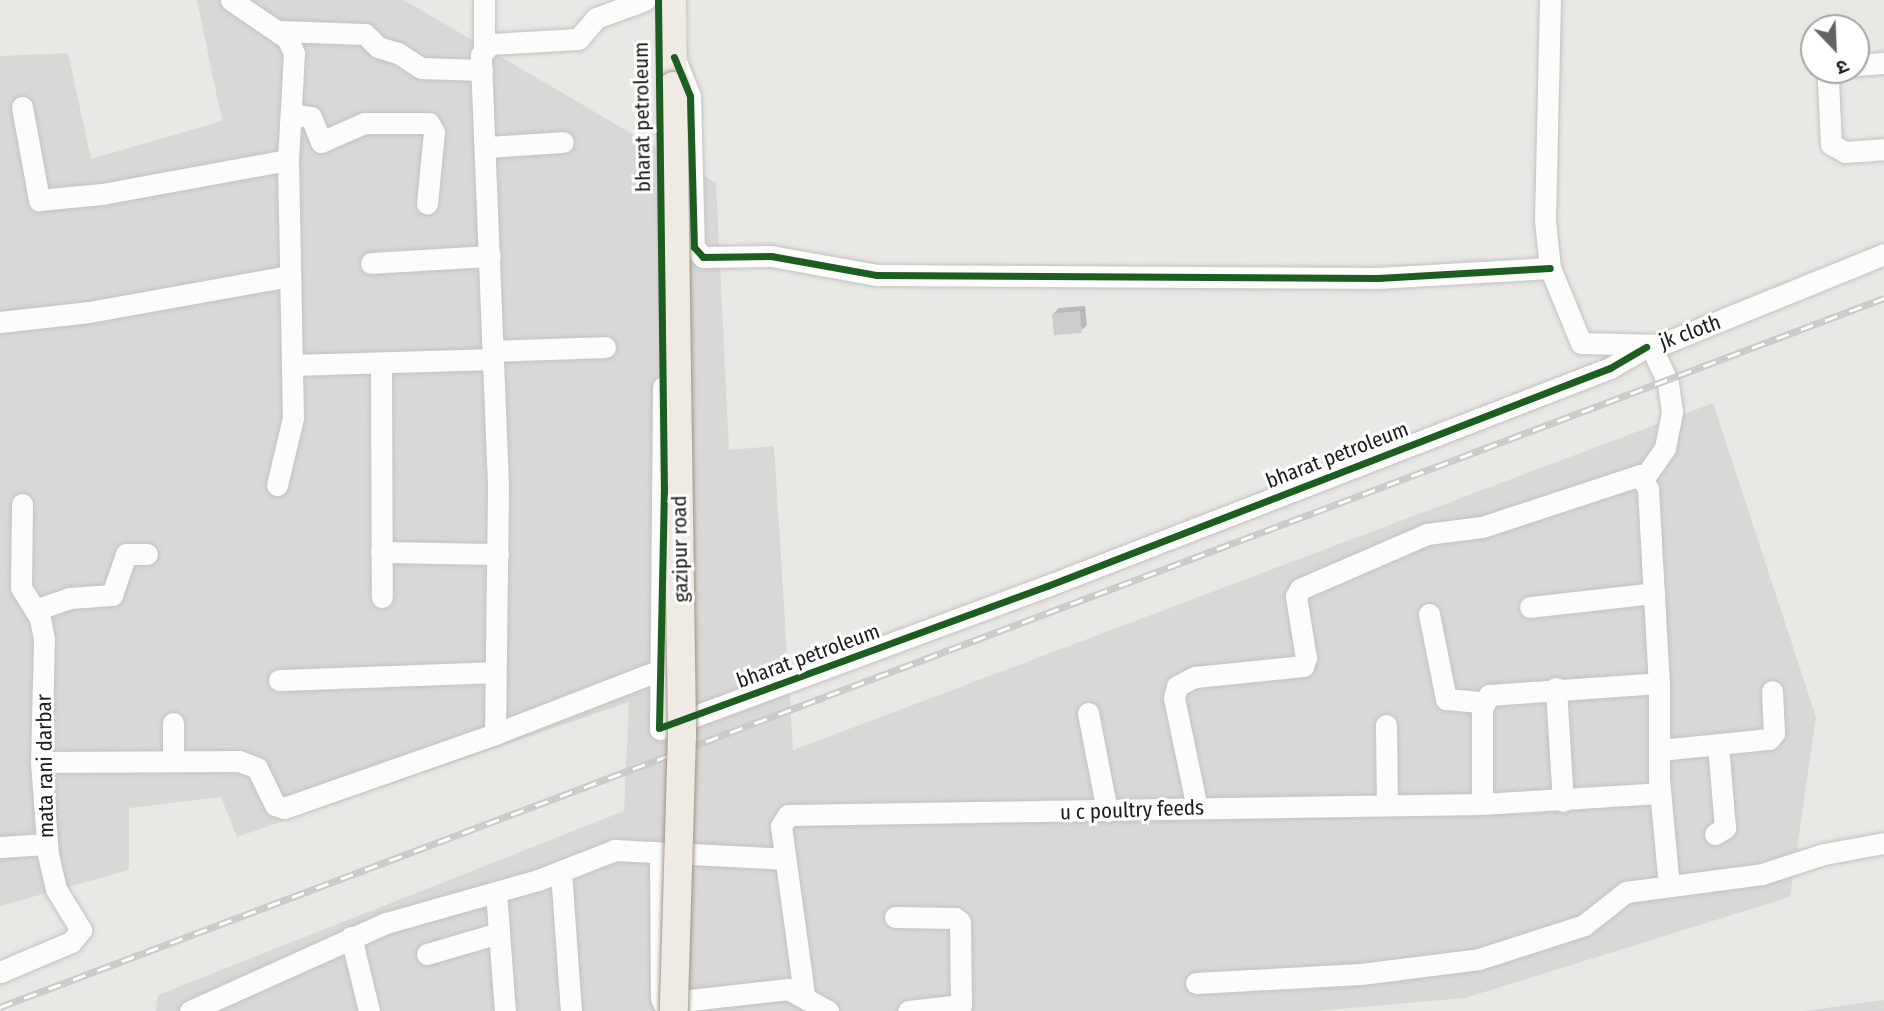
<!DOCTYPE html>
<meta charset="utf-8">
<style>
body{margin:0}
#map{position:relative;width:1884px;height:1011px;overflow:hidden;background:#eae8e5;font-family:"Fira Sans Condensed","Noto Sans Devanagari",sans-serif}
div>[style]{position:absolute}
[style*='--x']{left:calc(var(--x)*1px);top:calc(var(--y)*1px);width:calc(var(--w)*1px);rotate:calc(var(--a)*1deg)}
.residential>*{inset:0;background:#d9d8d6}
.shadow>*{inset:0;background:#0003}
.building>*{inset:0;background:#ceccca;transform-origin:0 0}
.roads{filter:drop-shadow(0 0 2px #c3c2c1) drop-shadow(0 0 2px #c3c2c1)}
.minor>*{height:21px;margin:-10.5px;padding:0 10.5px;transform-origin:10.5px;border-radius:10.5px;background:#fcfcfb}
.major>*{height:28px;margin:-14px;padding:0 14px;transform-origin:14px;border-radius:14px;background:#efebe4}
.rail>*{height:7px;margin-top:-3.5px;transform-origin:0;background:repeating-linear-gradient(90deg,#fff 0 13px,#c9c9c8 0 26px);box-sizing:border-box;border-block:2px solid #c9c9c8}
.bridges{filter:drop-shadow(0 0 2px #9e9584) drop-shadow(0 0 2px #9e9584)}
.major-bridge>*{height:28px;margin:-14px;padding:0 14px;transform-origin:14px;border-radius:14px;background:#efebe4}
.cycleway>*{height:7px;margin:-3.5px;padding:0 3.5px;transform-origin:3.5px;border-radius:3.5px;background:#1b5e20}
span{translate:-50% -50%;white-space:nowrap;text-align:center;line-height:1.15;-webkit-text-stroke:6px #fff;paint-order:stroke}
.street-label{font-size:21px;color:#1c1c1c}
.north{position:absolute;left:1800px;top:14px;width:70px;height:70px;box-sizing:border-box;background:#fff;border:2px solid #a4a4a4;border-radius:50%;rotate:157deg;font-size:19px;font-weight:700;line-height:28px;text-align:center;color:#1c1c1c}
.north::after{content:'';display:block;margin:auto;width:24px;height:32px;background:#646362;clip-path:polygon(50% 0,100% 100%,50% 72%,0 100%)}
</style>
<div id="map">
<div class="residential">
<i style="clip-path:polygon(197px 0,404px 0,716px 183px,729px 450px,774px 446px,793px 750px,1713px 403px,1816px 717px,1790px 897px,1465px 998px,1317px 1011px,156px 1011px,158px 995px,624px 811px,629px 702px,237px 837px,221px 797px,129px 808px,129px 870px,0 906px,0 56px,68px 53px,91px 159px,222px 121px)"></i>
<i style="clip-path:polygon(1884px 1000px,1884px 1011px,1804px 1011px)"></i>
</div>
<div class="shadow">
<i style="clip-path:polygon(1085px 306px,1087px 325px,1081px 331px,1054px 313px,1059px 308px)"></i>
</div>
<div class="building">
<i style="left:1080px;top:311px;width:22px;height:28px;rotate:85deg"></i>
</div>
<div class="roads">
<div class="minor">
<i style="--x:231;--y:0;--w:68;--a:34.2"></i>
<i style="--x:287;--y:38;--w:17;--a:65"></i>
<i style="--x:294;--y:53;--w:107;--a:93.2"></i>
<i style="--x:288;--y:160;--w:258;--a:88.9"></i>
<i style="--x:293;--y:418;--w:69;--a:103.4"></i>
<i style="--x:484;--y:0;--w:48;--a:90"></i>
<i style="--x:1550;--y:0;--w:220;--a:91.3"></i>
<i style="--x:1545;--y:220;--w:48;--a:84.1"></i>
<i style="--x:1550;--y:268;--w:81;--a:67.5"></i>
<i style="--x:1581;--y:343;--w:79;--a:1.5"></i>
<i style="--x:1660;--y:345;--w:242;--a:-22.1"></i>
<i style="--x:278;--y:31;--w:87;--a:2"></i>
<i style="--x:365;--y:34;--w:18;--a:45"></i>
<i style="--x:378;--y:47;--w:21;--a:17"></i>
<i style="--x:398;--y:53;--w:27;--a:33"></i>
<i style="--x:421;--y:68;--w:61;--a:1.9"></i>
<i style="--x:675;--y:59;--w:40;--a:68"></i>
<i style="--x:690;--y:96;--w:151;--a:88.5"></i>
<i style="--x:694;--y:247;--w:13;--a:48"></i>
<i style="--x:703;--y:257;--w:68;--a:-0.8"></i>
<i style="--x:771;--y:256;--w:108;--a:10.2"></i>
<i style="--x:877;--y:275;--w:501;--a:0.34"></i>
<i style="--x:1378;--y:278;--w:172;--a:-3.3"></i>
<i style="--x:1856;--y:65;--w:28;--a:-4"></i>
<i style="--x:1832;--y:70;--w:12;--a:110"></i>
<i style="--x:1828;--y:81;--w:63;--a:87.3"></i>
<i style="--x:1831;--y:144;--w:16;--a:30"></i>
<i style="--x:1845;--y:152;--w:39;--a:-4"></i>
<i style="--x:22;--y:107;--w:95;--a:79.6"></i>
<i style="--x:39;--y:200;--w:63;--a:-5.4"></i>
<i style="--x:102;--y:194;--w:189;--a:-10.4"></i>
<i style="--x:291;--y:114;--w:20;--a:9"></i>
<i style="--x:311;--y:117;--w:27;--a:68"></i>
<i style="--x:321;--y:142;--w:47;--a:-23.8"></i>
<i style="--x:364;--y:123;--w:65;--a:0"></i>
<i style="--x:429;--y:123;--w:10;--a:61"></i>
<i style="--x:434;--y:132;--w:72;--a:95.6"></i>
<i style="--x:486;--y:147;--w:77;--a:-3.7"></i>
<i style="--x:371;--y:263;--w:119;--a:-3.4"></i>
<i style="--x:0;--y:322;--w:90;--a:-6.4"></i>
<i style="--x:89;--y:312;--w:204;--a:-10.2"></i>
<i style="--x:493;--y:351;--w:112;--a:-2"></i>
<i style="--x:381;--y:363;--w:234;--a:89.8"></i>
<i style="--x:293;--y:365;--w:200;--a:-1.7"></i>
<i style="--x:663;--y:387;--w:342;--a:90.5"></i>
<i style="--x:660;--y:729;--w:413;--a:-20.3"></i>
<i style="--x:1047;--y:586;--w:604;--a:-21.17"></i>
<i style="--x:1610;--y:368;--w:42;--a:-30.3"></i>
<i style="--x:1644;--y:478;--w:37;--a:-55"></i>
<i style="--x:1665;--y:448;--w:37;--a:-79"></i>
<i style="--x:1672;--y:412;--w:29;--a:-98"></i>
<i style="--x:1668;--y:383;--w:41;--a:-114.7"></i>
<i style="--x:381;--y:552;--w:117;--a:1"></i>
<i style="--x:1530;--y:607;--w:125;--a:-6.4"></i>
<i style="--x:35;--y:610;--w:36;--a:-19"></i>
<i style="--x:69;--y:598;--w:43;--a:-4"></i>
<i style="--x:112;--y:595;--w:43;--a:-71.1"></i>
<i style="--x:126;--y:554;--w:21;--a:0"></i>
<i style="--x:1429;--y:614;--w:87;--a:78.7"></i>
<i style="--x:1446;--y:699;--w:37;--a:5"></i>
<i style="--x:279;--y:680;--w:216;--a:-2.1"></i>
<i style="--x:1556;--y:688;--w:113;--a:86.5"></i>
<i style="--x:1088;--y:713;--w:100;--a:79"></i>
<i style="--x:173;--y:723;--w:36;--a:90"></i>
<i style="--x:1386;--y:725;--w:79;--a:89.3"></i>
<i style="--x:495;--y:734;--w:249;--a:-89.3"></i>
<i style="--x:498;--y:485;--w:430;--a:-92.3"></i>
<i style="--x:481;--y:55;--w:14;--a:-51"></i>
<i style="--x:490;--y:44;--w:88;--a:-3.3"></i>
<i style="--x:578;--y:39;--w:28;--a:-49"></i>
<i style="--x:596;--y:18;--w:52;--a:-20.2"></i>
<i style="--x:1660;--y:750;--w:110;--a:-5.8"></i>
<i style="--x:1769;--y:739;--w:8;--a:-50"></i>
<i style="--x:1774;--y:733;--w:42;--a:-92.7"></i>
<i style="--x:41;--y:762;--w:198;--a:-0.3"></i>
<i style="--x:239;--y:761;--w:19;--a:21"></i>
<i style="--x:257;--y:768;--w:41;--a:64.1"></i>
<i style="--x:275;--y:805;--w:9;--a:18"></i>
<i style="--x:284;--y:808;--w:224;--a:-19.3"></i>
<i style="--x:495;--y:734;--w:177;--a:-21.2"></i>
<i style="--x:1482;--y:804;--w:95;--a:-90"></i>
<i style="--x:1482;--y:709;--w:16;--a:-63"></i>
<i style="--x:1489;--y:695;--w:170;--a:-4"></i>
<i style="--x:1197;--y:808;--w:112;--a:-101.8"></i>
<i style="--x:1174;--y:698;--w:12;--a:-76"></i>
<i style="--x:1177;--y:686;--w:20;--a:-27"></i>
<i style="--x:1195;--y:677;--w:109;--a:-5.8"></i>
<i style="--x:1303;--y:666;--w:9;--a:-69"></i>
<i style="--x:1306;--y:658;--w:63;--a:-99.2"></i>
<i style="--x:1296;--y:596;--w:8;--a:-60"></i>
<i style="--x:1300;--y:589;--w:138;--a:-23.4"></i>
<i style="--x:1427;--y:534;--w:55;--a:-7.3"></i>
<i style="--x:1482;--y:527;--w:166;--a:-18.2"></i>
<i style="--x:1640;--y:475;--w:16;--a:60"></i>
<i style="--x:1648;--y:489;--w:194;--a:86.8"></i>
<i style="--x:1659;--y:683;--w:96;--a:90"></i>
<i style="--x:1659;--y:779;--w:107;--a:84.7"></i>
<i style="--x:1715;--y:834;--w:12;--a:-31"></i>
<i style="--x:1725;--y:828;--w:83;--a:-94.8"></i>
<i style="--x:0;--y:847;--w:47;--a:-3.7"></i>
<i style="--x:660;--y:855;--w:143;--a:89.6"></i>
<i style="--x:561;--y:872;--w:139;--a:85.9"></i>
<i style="--x:496;--y:892;--w:119;--a:85.7"></i>
<i style="--x:895;--y:917;--w:60;--a:1"></i>
<i style="--x:955;--y:918;--w:6;--a:39"></i>
<i style="--x:960;--y:922;--w:83;--a:89.3"></i>
<i style="--x:961;--y:1005;--w:53;--a:173.5"></i>
<i style="--x:351;--y:937;--w:76;--a:76.3"></i>
<i style="--x:427;--y:954;--w:75;--a:-16.3"></i>
<i style="--x:0;--y:972;--w:77;--a:-22.9"></i>
<i style="--x:71;--y:942;--w:16;--a:-50"></i>
<i style="--x:81;--y:930;--w:48;--a:-121.4"></i>
<i style="--x:56;--y:889;--w:35;--a:-103"></i>
<i style="--x:48;--y:855;--w:93;--a:-94.3"></i>
<i style="--x:41;--y:762;--w:123;--a:-88.6"></i>
<i style="--x:44;--y:639;--w:21;--a:-101"></i>
<i style="--x:40;--y:618;--w:36;--a:-122"></i>
<i style="--x:21;--y:587;--w:83;--a:-89.3"></i>
<i style="--x:1196;--y:983;--w:165;--a:-3.1"></i>
<i style="--x:1361;--y:974;--w:119;--a:-7.2"></i>
<i style="--x:1479;--y:959;--w:110;--a:-17.9"></i>
<i style="--x:1584;--y:925;--w:53;--a:-38.2"></i>
<i style="--x:1626;--y:892;--w:137;--a:-7.5"></i>
<i style="--x:1762;--y:874;--w:65;--a:-17.9"></i>
<i style="--x:1824;--y:854;--w:61;--a:-10.4"></i>
<i style="--x:804;--y:994;--w:170;--a:-97.8"></i>
<i style="--x:781;--y:826;--w:13;--a:-58"></i>
<i style="--x:788;--y:815;--w:694;--a:-0.91"></i>
<i style="--x:1482;--y:804;--w:178;--a:-3.5"></i>
<i style="--x:663;--y:1003;--w:126;--a:-6.4"></i>
<i style="--x:788;--y:989;--w:46;--a:28.8"></i>
<i style="--x:190;--y:1011;--w:215;--a:-24.2"></i>
<i style="--x:386;--y:923;--w:158;--a:-15.8"></i>
<i style="--x:538;--y:880;--w:83;--a:-21.3"></i>
<i style="--x:615;--y:850;--w:169;--a:3"></i>
</div>
<div class="major">
<i style="--x:672;--y:0;--w:86;--a:89.3"></i>
</div>
</div>
<div class="rail">
<i style="--x:0;--y:1007;--w:2013;--a:-20.62"></i>
</div>
<div class="bridges">
<div class="major-bridge">
<i style="--x:673;--y:86;--w:648;--a:89.2"></i>
<i style="--x:682;--y:734;--w:277;--a:91.7"></i>
</div>
</div>
<div class="cycleway">
<i style="--x:658;--y:0;--w:488;--a:89.3"></i>
<i style="--x:664;--y:488;--w:240;--a:91.2"></i>
<i style="--x:659;--y:728;--w:413;--a:-20.1"></i>
<i style="--x:1047;--y:586;--w:604;--a:-21.17"></i>
<i style="--x:1610;--y:368;--w:42;--a:-30.3"></i>
<i style="--x:674;--y:57;--w:42;--a:67.7"></i>
<i style="--x:690;--y:96;--w:151;--a:88.5"></i>
<i style="--x:694;--y:247;--w:13;--a:48"></i>
<i style="--x:703;--y:257;--w:68;--a:-0.8"></i>
<i style="--x:771;--y:256;--w:108;--a:10.2"></i>
<i style="--x:877;--y:275;--w:501;--a:0.34"></i>
<i style="--x:1378;--y:278;--w:172;--a:-3.3"></i>
</div>
<div class="street-label">
<span style="left:642px;top:117px;rotate:-91deg">bharat petroleum</span>
<span style="left:1690px;top:332px;rotate:-20deg">jk cloth</span>
<span style="left:1337px;top:455px;rotate:-21deg">bharat petroleum</span>
<span style="left:680px;top:549px;rotate:-91deg">gazipur road</span>
<span style="left:808px;top:656px;rotate:-20deg">bharat petroleum</span>
<span style="left:45px;top:766px;rotate:-91deg">mata rani darbar</span>
<span style="left:1132px;top:810px;rotate:-2deg">u c poultry feeds</span>
</div>
<div class="north">उ</div>
</div>
